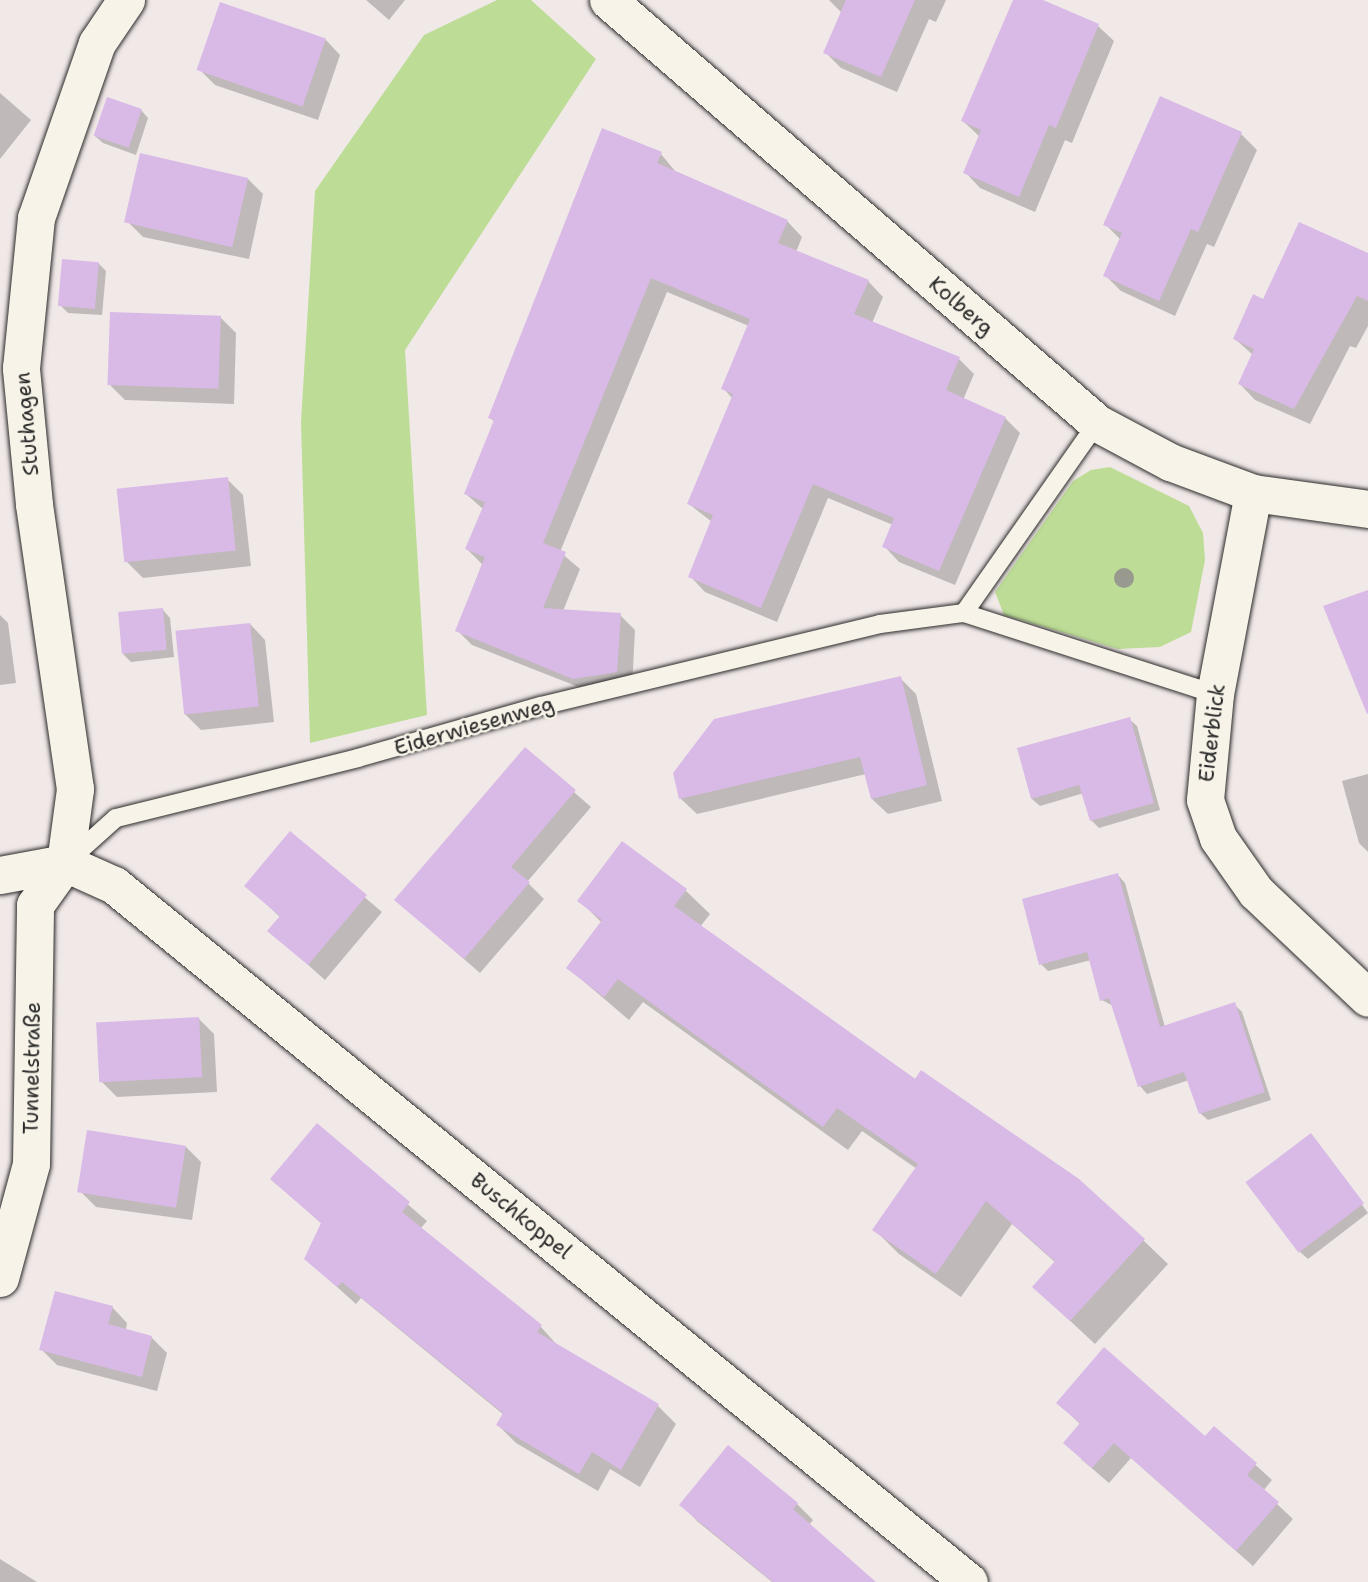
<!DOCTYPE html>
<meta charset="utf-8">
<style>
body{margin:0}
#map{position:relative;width:1368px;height:1582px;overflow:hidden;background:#f1e8e8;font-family:"Shantell Sans",sans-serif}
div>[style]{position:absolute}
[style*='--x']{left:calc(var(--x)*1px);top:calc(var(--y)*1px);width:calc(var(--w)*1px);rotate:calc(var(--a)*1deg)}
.green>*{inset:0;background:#bddd96}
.shadow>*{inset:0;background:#0003}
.building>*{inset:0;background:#d9bae7;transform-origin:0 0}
.roads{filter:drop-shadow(0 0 2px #2b2b2b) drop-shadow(0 0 2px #2b2b2b)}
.service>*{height:18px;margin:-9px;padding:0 9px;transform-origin:9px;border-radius:9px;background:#f7f3e8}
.minor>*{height:37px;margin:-18.5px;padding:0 18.5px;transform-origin:18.5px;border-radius:18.5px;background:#f7f3e8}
.trees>*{width:20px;height:20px;margin:-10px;border-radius:50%;background:#98998f}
span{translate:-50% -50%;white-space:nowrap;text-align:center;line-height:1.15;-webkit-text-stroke:5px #f7f3e8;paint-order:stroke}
.street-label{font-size:21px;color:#2b2b2b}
</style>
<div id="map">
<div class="green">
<i style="clip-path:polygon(497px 0,531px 0,596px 59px,405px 350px,427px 715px,310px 743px,301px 422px,315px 191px,424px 35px)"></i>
<i style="clip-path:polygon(1110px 467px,1189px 506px,1203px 533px,1205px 560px,1191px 632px,1160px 647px,1118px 649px,1004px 615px,995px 592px,1073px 481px,1091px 470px)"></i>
</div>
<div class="shadow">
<i style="clip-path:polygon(366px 0,405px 0,389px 20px)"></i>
<i style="clip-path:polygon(829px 0,946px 0,936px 22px,929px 19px,897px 92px,841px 68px,825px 52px,842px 13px)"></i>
<i style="clip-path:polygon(1015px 0,1038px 0,1098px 26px,1114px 41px,1072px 143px,1065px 140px,1035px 212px,980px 188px,965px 172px,980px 137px,963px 121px)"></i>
<i style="clip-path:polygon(325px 39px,340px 55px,318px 120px,215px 85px,199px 69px)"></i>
<i style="clip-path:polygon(0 93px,31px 120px,0 159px)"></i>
<i style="clip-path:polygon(141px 110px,148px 118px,136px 155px,103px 143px,95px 136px)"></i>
<i style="clip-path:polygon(1241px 134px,1257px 150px,1214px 247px,1207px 244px,1175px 316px,1121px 291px,1106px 276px,1121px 240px,1105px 224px)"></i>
<i style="clip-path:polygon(661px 154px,675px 171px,787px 221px,802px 237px,796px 252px,868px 281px,883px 297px,872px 323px,959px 359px,974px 374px,963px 400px,1005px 418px,1020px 433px,955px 585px,899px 562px,884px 546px,893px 525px,828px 498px,777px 622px,705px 592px,690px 576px,712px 522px,689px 504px,733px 399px,723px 388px,749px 326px,667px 292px,560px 552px,580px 569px,563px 611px,620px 615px,635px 630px,632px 687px,594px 693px,472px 645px,457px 630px,482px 564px,467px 549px,483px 509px,466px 494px,495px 422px,490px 418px)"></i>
<i style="clip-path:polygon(247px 178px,263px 194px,249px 259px,143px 237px,127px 221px)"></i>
<i style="clip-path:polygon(1368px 255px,1368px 326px,1356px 348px,1350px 346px,1310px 424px,1255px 400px,1240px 384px,1253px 355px,1235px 339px,1264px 301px)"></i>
<i style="clip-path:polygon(98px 263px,106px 271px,102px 315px,68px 313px,60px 305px)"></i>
<i style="clip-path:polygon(220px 317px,236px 333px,234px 404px,125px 400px,109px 384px)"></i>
<i style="clip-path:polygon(227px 479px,243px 495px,251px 566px,143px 578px,127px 562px)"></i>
<i style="clip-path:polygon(163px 610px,170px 618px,174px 657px,131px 662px,123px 654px)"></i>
<i style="clip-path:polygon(0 615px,8px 623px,16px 683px,0 685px)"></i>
<i style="clip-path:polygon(250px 624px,265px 640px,274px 722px,201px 730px,185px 714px)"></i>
<i style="clip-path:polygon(900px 678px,916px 694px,942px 801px,888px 814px,872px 799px,866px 774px,697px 814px,681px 799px,675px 774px)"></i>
<i style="clip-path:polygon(1129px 719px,1137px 726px,1160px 810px,1099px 828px,1091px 820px,1084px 793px,1040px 806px,1032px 799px,1019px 749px)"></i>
<i style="clip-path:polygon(525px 749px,591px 807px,527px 882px,544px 899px,480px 973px,396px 900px)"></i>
<i style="clip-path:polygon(1368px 774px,1368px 852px,1359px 843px,1342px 781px)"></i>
<i style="clip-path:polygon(290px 834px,382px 912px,325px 980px,270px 931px,281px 918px,246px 885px)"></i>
<i style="clip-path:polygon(1118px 875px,1125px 883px,1165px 1027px,1234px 1004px,1242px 1012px,1271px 1100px,1208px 1120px,1200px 1113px,1189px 1080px,1147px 1094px,1140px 1086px,1113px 1006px,1102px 1000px,1091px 960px,1048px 971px,1041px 964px)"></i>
<i style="clip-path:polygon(685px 890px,710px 914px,700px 927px,1143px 1240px,1168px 1264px,1095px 1344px,1034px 1287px,1056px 1263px,1012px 1224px,961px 1297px,899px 1254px,875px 1230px,917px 1169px,862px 1131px,848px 1150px,643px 1002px,629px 1020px,568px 968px,602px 923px,579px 900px)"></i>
<i style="clip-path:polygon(198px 1018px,214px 1034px,217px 1092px,117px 1097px,101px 1081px)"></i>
<i style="clip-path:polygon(317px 1126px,427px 1221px,420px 1229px,541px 1327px,558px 1346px,658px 1406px,676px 1424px,640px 1487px,610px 1469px,598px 1491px,516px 1443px,498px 1425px,504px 1415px,361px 1298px,356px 1304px,306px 1259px,322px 1224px,272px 1179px)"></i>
<i style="clip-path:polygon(1311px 1135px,1368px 1213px,1308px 1259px,1300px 1252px)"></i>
<i style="clip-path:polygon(185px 1146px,201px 1162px,192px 1220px,96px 1207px,80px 1191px)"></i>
<i style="clip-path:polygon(112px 1307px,127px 1323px,126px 1330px,151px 1337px,167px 1353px,157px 1391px,57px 1365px,41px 1349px)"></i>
<i style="clip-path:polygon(1058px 1403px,1205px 1439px,1215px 1428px,1272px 1480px,1263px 1491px,1293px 1519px,1253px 1566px,1131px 1458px,1109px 1483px,1081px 1459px,1081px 1425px)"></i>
<i style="clip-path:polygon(728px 1448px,797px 1504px,813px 1520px,809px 1525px,873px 1582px,772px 1582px,697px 1521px,682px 1505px)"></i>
<i style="clip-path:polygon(0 1559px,37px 1582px,0 1582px)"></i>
</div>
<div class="building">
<i style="clip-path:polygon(846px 0,915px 0,881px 77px,823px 53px)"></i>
<i style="clip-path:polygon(1013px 0,1043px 0,1099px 24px,1056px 128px,1049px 125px,1019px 197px,963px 173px,981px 130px,961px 121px)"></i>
<i style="left:220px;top:2px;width:112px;height:72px;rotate:19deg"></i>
<i style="clip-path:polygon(1160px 96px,1242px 132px,1198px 232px,1191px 229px,1159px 301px,1103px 276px,1122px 233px,1103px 225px)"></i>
<i style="left:107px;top:97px;width:37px;height:41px;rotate:19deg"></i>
<i style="clip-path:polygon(602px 128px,662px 152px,657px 163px,788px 220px,778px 243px,869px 280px,854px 314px,960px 357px,946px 390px,1006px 417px,939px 571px,882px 547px,894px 518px,813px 484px,761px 608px,688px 577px,713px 515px,687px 504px,733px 394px,721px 389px,750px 319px,651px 278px,543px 543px,566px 552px,543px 608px,621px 613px,617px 672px,573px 679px,455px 631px,485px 557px,465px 549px,485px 502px,464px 494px,494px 420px,488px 418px)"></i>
<i style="left:140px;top:153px;width:111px;height:71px;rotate:13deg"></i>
<i style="clip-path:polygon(1299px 222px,1368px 253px,1368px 301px,1357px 296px,1294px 409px,1238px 384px,1254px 349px,1233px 339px,1253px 294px,1263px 299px)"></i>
<i style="left:62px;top:259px;width:37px;height:47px;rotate:5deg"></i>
<i style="left:110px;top:312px;width:111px;height:73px;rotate:2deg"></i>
<i style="left:228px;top:477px;width:74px;height:112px;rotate:84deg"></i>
<i style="clip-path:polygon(1368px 590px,1368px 713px,1367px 714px,1323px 606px)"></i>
<i style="left:163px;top:608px;width:42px;height:45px;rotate:85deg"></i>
<i style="left:250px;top:623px;width:84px;height:75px;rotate:84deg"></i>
<i style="clip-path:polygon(901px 676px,927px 785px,871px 799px,860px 757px,679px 799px,673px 773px,714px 719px)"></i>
<i style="clip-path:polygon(1130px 717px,1154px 803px,1090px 821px,1079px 785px,1031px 799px,1017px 748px)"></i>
<i style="clip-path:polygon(525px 747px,576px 790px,511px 867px,530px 882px,464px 959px,394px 900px)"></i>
<i style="clip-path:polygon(290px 831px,367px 895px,308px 965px,267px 931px,280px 916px,244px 886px)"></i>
<i style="clip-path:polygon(622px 841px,687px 889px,674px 906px,915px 1079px,921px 1070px,1079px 1179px,1145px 1239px,1070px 1321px,1032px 1287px,1055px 1261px,986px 1201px,936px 1274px,872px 1230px,918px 1164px,837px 1108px,823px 1127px,618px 979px,604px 997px,566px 968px,602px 920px,577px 901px)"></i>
<i style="clip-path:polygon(1118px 873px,1160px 1027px,1235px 1002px,1265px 1092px,1199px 1114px,1184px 1072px,1138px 1087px,1109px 998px,1100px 1001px,1087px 952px,1039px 965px,1022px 899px)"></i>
<i style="left:199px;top:1017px;width:60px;height:103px;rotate:87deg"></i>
<i style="clip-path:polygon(317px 1123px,410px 1202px,402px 1212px,542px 1325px,537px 1332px,659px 1404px,621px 1470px,592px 1452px,579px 1474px,496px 1425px,503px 1413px,342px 1282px,337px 1287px,304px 1259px,321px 1223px,270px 1179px)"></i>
<i style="left:87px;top:1130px;width:100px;height:63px;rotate:9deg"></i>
<i style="left:1311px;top:1133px;width:88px;height:82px;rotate:53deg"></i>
<i style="clip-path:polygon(55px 1291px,113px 1306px,108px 1324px,152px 1336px,142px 1377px,39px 1350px)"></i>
<i style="clip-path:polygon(1104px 1347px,1205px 1436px,1214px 1426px,1257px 1463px,1247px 1475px,1279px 1502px,1236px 1551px,1114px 1443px,1092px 1468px,1063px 1443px,1080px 1423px,1056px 1403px)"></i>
<i style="clip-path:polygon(728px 1445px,798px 1503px,793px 1509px,876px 1582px,773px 1582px,679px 1505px)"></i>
</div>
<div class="roads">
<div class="service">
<i style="--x:1097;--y:423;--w:232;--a:125"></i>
<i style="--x:964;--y:613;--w:264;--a:17.9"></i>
<i style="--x:68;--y:861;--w:64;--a:-41.9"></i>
<i style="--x:116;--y:818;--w:249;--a:-13.9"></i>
<i style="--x:358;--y:758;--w:190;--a:-15.9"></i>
<i style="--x:541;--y:706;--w:349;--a:-13.6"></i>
<i style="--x:880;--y:624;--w:85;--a:-7.5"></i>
</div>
<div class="minor">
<i style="--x:608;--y:0;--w:647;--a:40.86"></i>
<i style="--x:1097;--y:423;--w:83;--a:28.1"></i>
<i style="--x:1170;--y:462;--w:89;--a:20.5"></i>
<i style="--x:1253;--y:493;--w:116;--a:7.9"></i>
<i style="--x:1253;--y:493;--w:205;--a:100.7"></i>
<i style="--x:1215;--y:694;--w:106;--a:95.4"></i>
<i style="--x:1205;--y:800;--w:40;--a:71.1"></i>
<i style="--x:1218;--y:838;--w:66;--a:54.9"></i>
<i style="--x:1256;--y:892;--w:154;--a:43.4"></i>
<i style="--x:65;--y:863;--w:54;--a:24.2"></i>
<i style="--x:114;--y:885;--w:1103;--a:39.19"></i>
<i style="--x:0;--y:875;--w:66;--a:-10.5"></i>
<i style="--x:0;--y:1278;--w:118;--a:-74.8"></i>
<i style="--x:31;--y:1164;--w:259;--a:-89.1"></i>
<i style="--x:35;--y:905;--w:52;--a:-54.5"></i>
<i style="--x:65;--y:863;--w:75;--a:-82.3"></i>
<i style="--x:75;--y:789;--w:288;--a:-98.2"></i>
<i style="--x:34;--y:504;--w:137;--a:-95.5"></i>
<i style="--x:21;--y:368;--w:151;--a:-84.3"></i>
<i style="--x:36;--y:218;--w:185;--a:-70.8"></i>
<i style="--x:97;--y:43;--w:52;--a:-56"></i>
</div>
</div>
<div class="trees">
<i style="left:1124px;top:578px"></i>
</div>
<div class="street-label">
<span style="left:961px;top:306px;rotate:41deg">Kolberg</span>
<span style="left:27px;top:424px;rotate:-95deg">Stuthagen</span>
<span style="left:474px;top:726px;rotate:-16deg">Eiderwiesenweg</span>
<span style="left:1212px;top:733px;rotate:-83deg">Eiderblick</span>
<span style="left:32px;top:1068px;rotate:-89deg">Tunnelstraße</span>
<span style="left:521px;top:1216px;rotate:39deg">Buschkoppel</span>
</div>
</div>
